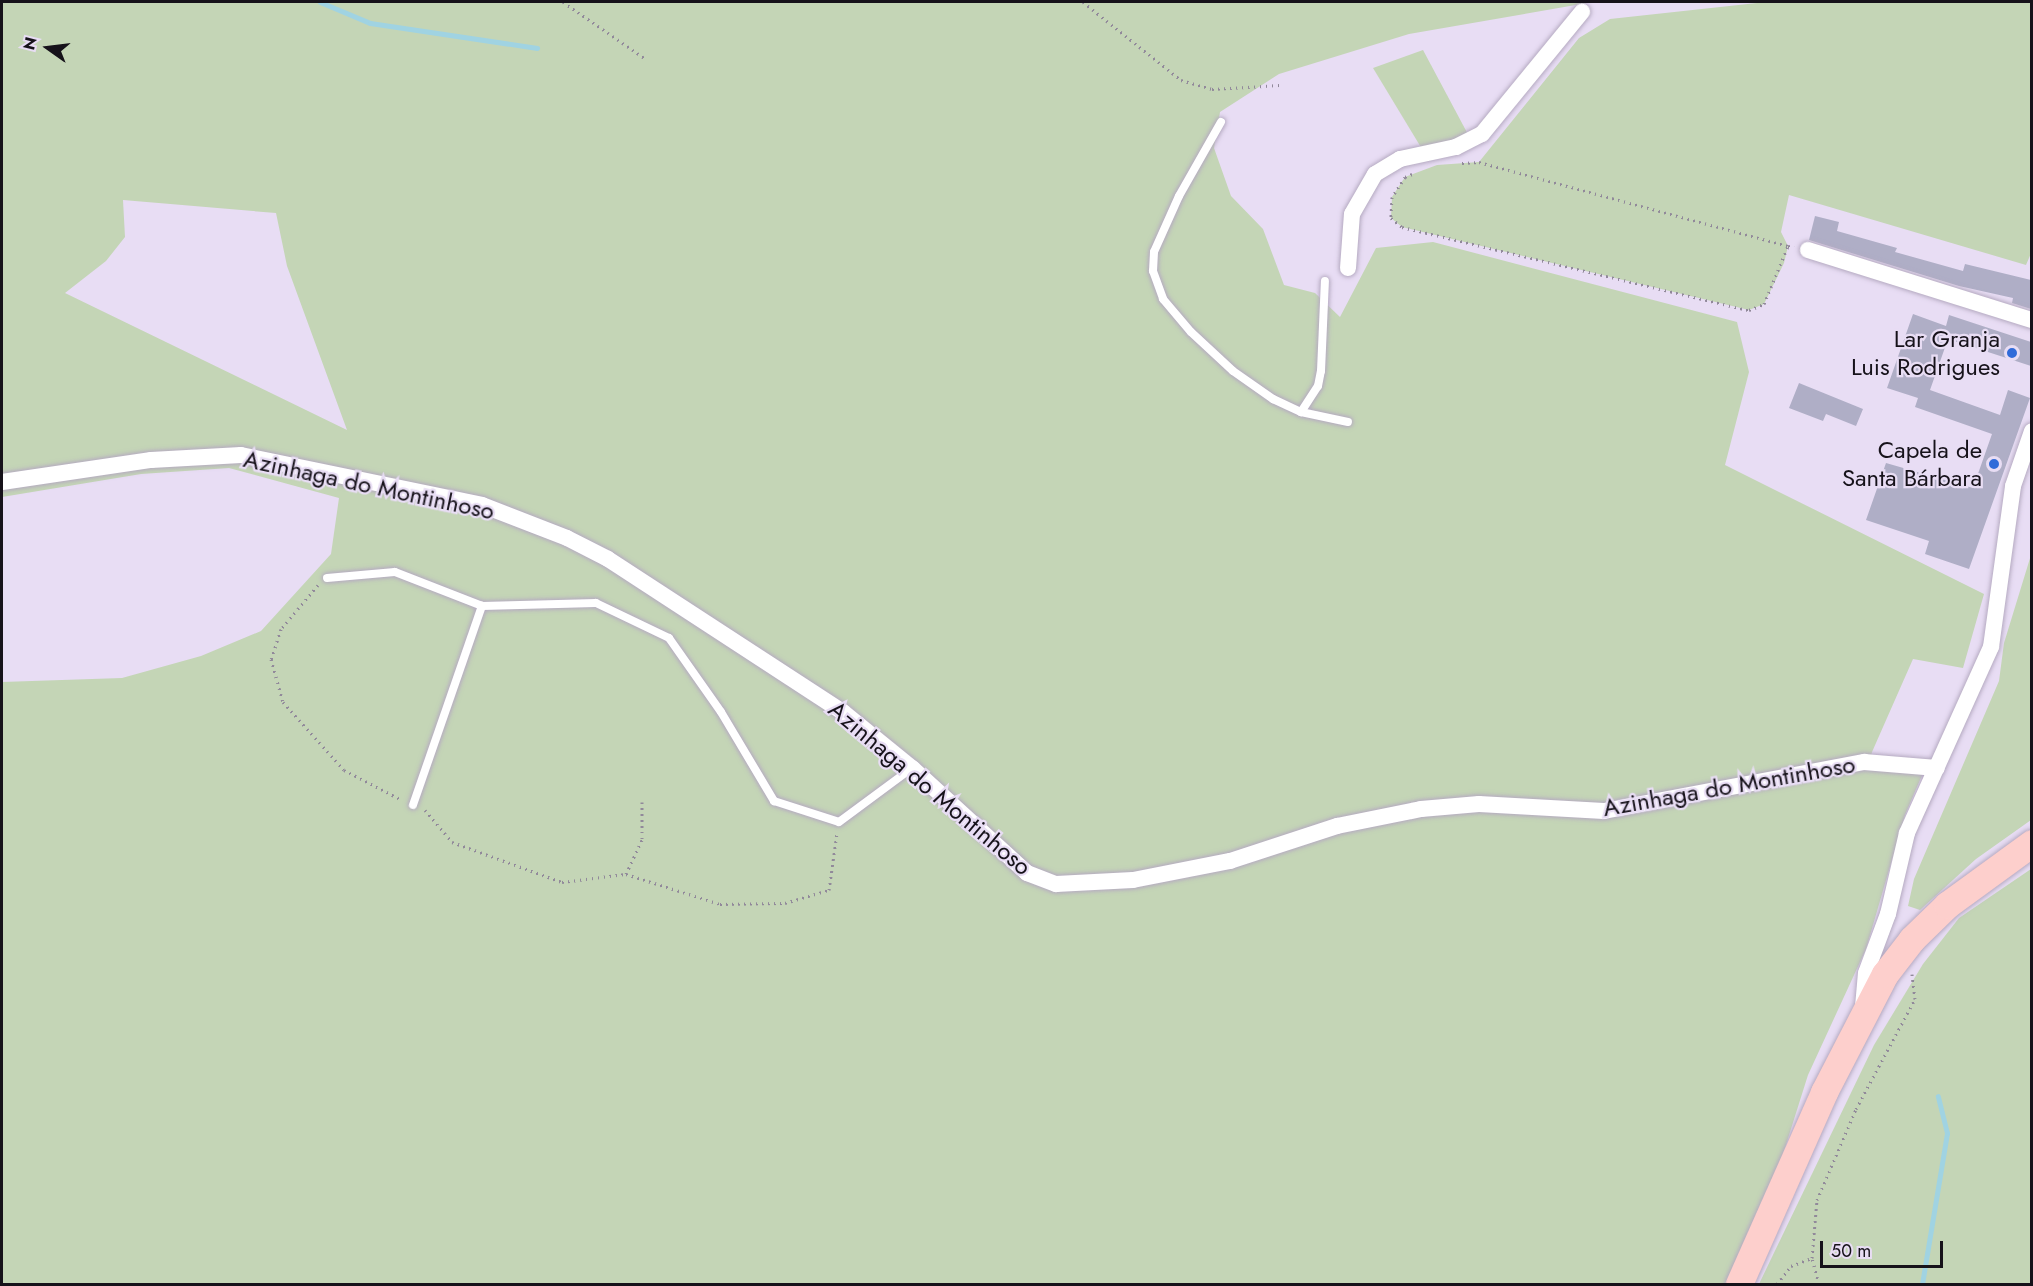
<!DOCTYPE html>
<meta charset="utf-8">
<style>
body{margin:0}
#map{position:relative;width:2033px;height:1286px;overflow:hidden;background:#e8ddf4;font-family:Jost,sans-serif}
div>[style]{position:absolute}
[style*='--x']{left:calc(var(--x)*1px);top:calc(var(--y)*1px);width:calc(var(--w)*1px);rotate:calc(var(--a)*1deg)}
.green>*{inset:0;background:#c4d5b6}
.stream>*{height:5px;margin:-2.5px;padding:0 2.5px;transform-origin:2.5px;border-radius:2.5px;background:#a0d3e2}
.building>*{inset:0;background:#afaec6}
.path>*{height:3px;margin-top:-1.5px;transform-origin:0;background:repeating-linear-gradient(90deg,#91899a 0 1.5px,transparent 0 6px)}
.roads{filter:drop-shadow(0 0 2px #b5aac1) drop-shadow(0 0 2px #b5aac1)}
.service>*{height:8px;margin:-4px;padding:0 4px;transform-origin:4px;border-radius:4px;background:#fff}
.minor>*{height:16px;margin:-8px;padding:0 8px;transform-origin:8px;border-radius:8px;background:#fff}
.primary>*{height:27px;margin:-13.5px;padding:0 13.5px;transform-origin:13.5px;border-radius:13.5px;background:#fdcfcc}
.dots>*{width:16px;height:16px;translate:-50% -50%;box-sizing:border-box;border:3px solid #e8ddf4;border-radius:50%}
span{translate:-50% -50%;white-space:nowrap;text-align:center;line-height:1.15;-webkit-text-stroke:4.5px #e8ddf4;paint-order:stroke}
.poi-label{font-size:24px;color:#16121a}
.right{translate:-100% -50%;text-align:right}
.street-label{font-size:24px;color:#16121a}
.frame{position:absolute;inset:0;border:3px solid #16121a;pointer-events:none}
.north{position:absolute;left:18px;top:18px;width:60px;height:60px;-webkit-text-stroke:4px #e8ddf4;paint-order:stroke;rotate:284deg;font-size:16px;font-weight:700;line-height:24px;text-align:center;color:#16121a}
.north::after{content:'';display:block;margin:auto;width:21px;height:27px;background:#16121a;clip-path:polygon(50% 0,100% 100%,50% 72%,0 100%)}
.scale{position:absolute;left:1820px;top:1241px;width:123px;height:27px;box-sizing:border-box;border:3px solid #16121a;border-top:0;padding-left:8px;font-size:18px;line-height:21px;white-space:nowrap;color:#16121a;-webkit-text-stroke:4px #e8ddf4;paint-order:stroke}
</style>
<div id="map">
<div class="green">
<i style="clip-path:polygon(evenodd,2px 2px,1593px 2px,1409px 34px,1279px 74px,1220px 112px,1214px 148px,1231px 196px,1263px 229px,1284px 285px,1315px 293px,1340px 317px,1376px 248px,1433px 242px,1737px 322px,1749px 372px,1725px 465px,1984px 594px,1963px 668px,1913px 659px,1872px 752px,1868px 768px,1923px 773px,1905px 815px,1866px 949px,1808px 1075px,1765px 1211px,1728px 1284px,2px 1284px,2px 682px,122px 678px,201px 656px,261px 631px,331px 554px,339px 498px,229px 468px,141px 474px,2px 497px,2px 2px,123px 200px,276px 213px,287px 266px,347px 430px,65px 293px,106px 261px,125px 237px,123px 200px)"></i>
<i style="clip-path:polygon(1766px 2px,2031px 2px,2032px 251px,2026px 265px,1789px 195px,1781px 232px,1788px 246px,1784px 263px,1764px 304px,1749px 310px,1402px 227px,1391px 218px,1392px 197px,1405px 177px,1437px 165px,1479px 162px,1579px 38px,1610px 19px)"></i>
<i style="clip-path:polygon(1423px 50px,1471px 140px,1425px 154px,1373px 68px)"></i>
<i style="clip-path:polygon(2031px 555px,2031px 820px,1976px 859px,1920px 910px,1908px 906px,1914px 879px,1999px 681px,2004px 643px)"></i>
<i style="clip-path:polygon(2031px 869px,2031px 1284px,1759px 1284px,1874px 1045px,1923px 964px,1959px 918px)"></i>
</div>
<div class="stream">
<i style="--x:320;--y:2;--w:54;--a:22.8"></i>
<i style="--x:370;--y:23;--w:169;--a:8.5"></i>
<i style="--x:1922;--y:1284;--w:153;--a:-80.6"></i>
<i style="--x:1947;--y:1133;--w:38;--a:-104"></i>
</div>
<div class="building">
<i style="clip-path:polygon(1815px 216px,1839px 222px,1837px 231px,1897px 248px,1895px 252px,1963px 271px,1965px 264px,2031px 280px,2031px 309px,2012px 303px,2013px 298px,1959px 286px,1809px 240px)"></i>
<i style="clip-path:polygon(1913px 314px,1946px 326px,1949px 315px,2031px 342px,2031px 366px,1948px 339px,1930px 390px,2000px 415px,2008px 390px,2030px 398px,1969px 569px,1925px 554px,1929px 541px,1866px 520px,1886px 463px,1973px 488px,1992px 434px,1915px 407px,1918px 398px,1887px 388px)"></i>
<i style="clip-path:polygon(1799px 383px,1863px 409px,1856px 426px,1826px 414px,1823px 421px,1789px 408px)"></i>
</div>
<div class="path">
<i style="--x:563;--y:2;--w:101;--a:34.5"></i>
<i style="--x:1083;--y:2;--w:125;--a:38.5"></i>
<i style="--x:1181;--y:80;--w:32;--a:16"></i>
<i style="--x:1212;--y:89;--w:68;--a:-3.4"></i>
<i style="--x:1462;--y:163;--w:17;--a:-3"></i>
<i style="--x:1479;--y:162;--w:320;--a:15.2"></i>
<i style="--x:1412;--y:174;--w:8;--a:157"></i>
<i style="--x:1405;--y:177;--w:24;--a:123"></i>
<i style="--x:1392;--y:197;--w:21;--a:93"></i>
<i style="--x:1391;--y:218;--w:14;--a:39"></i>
<i style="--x:1402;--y:227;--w:357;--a:13.5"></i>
<i style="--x:1749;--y:310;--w:16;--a:-22"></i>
<i style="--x:1764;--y:304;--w:63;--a:-67.5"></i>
<i style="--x:1788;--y:246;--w:6;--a:9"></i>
<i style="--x:318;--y:585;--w:57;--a:130.1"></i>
<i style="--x:281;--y:629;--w:32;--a:108"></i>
<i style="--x:271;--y:659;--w:45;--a:74.4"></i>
<i style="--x:283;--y:702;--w:91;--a:48.1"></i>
<i style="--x:344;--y:770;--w:65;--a:27.3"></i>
<i style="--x:425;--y:810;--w:42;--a:49.8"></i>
<i style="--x:452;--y:842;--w:117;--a:20"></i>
<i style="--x:562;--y:882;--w:64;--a:-7.1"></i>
<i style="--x:626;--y:874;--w:99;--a:17.7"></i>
<i style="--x:720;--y:904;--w:65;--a:-0.9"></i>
<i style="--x:785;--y:903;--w:46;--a:-16.5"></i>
<i style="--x:829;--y:890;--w:58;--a:-82"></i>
<i style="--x:626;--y:874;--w:38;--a:-65"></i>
<i style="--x:642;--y:839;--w:37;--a:-90"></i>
<i style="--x:1777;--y:1284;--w:23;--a:-52"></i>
<i style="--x:1791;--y:1266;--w:22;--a:-21"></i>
<i style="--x:1819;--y:1284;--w:27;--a:-105"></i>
<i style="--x:1812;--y:1258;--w:58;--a:-85.1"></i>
<i style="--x:1817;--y:1200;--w:99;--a:-66.8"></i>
<i style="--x:1856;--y:1109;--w:125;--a:-61.8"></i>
<i style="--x:1915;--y:999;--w:25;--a:-97"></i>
</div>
<div class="roads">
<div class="service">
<i style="--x:1221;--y:122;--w:85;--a:119.6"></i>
<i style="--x:1179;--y:196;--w:61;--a:114.1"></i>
<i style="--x:1154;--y:252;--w:19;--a:93"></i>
<i style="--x:1153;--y:271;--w:30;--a:70"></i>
<i style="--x:1163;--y:299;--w:43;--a:49.7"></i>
<i style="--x:1191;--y:332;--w:57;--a:42.9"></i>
<i style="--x:1233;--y:371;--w:49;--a:35"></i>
<i style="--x:1273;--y:399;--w:31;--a:25"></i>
<i style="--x:1301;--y:412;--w:48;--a:12"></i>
<i style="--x:1301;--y:412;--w:31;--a:-57"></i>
<i style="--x:1318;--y:386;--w:15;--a:-79"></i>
<i style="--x:1321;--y:371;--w:90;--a:-87.5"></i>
<i style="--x:327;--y:578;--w:68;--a:-5"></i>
<i style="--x:395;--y:572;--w:93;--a:21.3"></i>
<i style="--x:482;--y:606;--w:114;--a:-1.5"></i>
<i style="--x:596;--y:603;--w:81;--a:25.6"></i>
<i style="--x:669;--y:638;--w:90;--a:54.9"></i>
<i style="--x:721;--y:712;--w:104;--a:59.2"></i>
<i style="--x:774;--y:801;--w:68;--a:17.9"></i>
<i style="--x:839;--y:822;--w:91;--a:-36.5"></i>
<i style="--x:413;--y:805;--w:211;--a:-70.9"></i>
</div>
<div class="minor">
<i style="--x:1808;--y:250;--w:235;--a:17.4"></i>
<i style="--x:1348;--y:268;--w:54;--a:-85.8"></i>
<i style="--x:1352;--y:214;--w:46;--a:-60.1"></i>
<i style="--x:1375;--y:174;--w:29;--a:-31"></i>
<i style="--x:1400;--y:159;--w:57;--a:-12.1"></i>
<i style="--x:1456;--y:147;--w:29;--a:-27"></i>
<i style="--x:1482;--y:134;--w:158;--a:-50.7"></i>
<i style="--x:2;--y:482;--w:151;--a:-8.4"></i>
<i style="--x:151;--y:460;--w:90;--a:-3.2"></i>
<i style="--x:241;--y:455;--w:246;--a:11.7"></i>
<i style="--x:482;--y:505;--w:91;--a:21.2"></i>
<i style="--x:567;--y:538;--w:46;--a:27.1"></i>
<i style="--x:608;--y:559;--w:280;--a:33.1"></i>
<i style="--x:843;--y:712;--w:89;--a:39.1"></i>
<i style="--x:912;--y:768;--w:156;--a:42.4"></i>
<i style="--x:1027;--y:873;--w:31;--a:21"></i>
<i style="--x:1056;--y:884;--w:77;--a:-3"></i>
<i style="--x:1133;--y:880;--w:99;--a:-11.1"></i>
<i style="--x:1230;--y:861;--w:113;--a:-18.1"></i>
<i style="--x:1337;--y:826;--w:86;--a:-11.4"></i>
<i style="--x:1421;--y:809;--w:58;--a:-4.9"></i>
<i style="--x:1479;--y:804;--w:125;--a:3.2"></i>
<i style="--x:1604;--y:811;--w:265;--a:-10.7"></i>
<i style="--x:1864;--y:762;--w:73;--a:4.7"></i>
<i style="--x:1863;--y:1007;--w:34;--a:-85"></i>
<i style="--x:1866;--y:973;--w:63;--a:-69.6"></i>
<i style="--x:1888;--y:914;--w:83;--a:-76.8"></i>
<i style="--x:1907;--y:833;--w:204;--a:-65.7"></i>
<i style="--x:1991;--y:647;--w:162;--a:-82.2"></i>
<i style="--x:2013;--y:486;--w:58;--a:-70.9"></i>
</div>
<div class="primary">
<i style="--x:1739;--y:1284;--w:210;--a:-66.1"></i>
<i style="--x:1824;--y:1092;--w:133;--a:-62.7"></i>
<i style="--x:1885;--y:974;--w:44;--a:-52.4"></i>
<i style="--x:1912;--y:939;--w:49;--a:-44.2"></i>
<i style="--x:1947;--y:905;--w:105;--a:-36.1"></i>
</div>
</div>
<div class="dots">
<i style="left:2012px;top:353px;background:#306bd9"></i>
<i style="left:1994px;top:464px;background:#306bd9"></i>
</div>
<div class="poi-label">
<span class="right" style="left:2000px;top:353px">Lar Granja<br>Luis Rodrigues</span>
<span class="right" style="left:1982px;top:464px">Capela de<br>Santa Bárbara</span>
</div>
<div class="street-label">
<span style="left:369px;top:485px;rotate:12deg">Azinhaga do Montinhoso</span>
<span style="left:1729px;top:786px;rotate:-10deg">Azinhaga do Montinhoso</span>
<span style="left:930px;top:788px;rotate:40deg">Azinhaga do Montinhoso</span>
</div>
<div class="frame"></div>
<div class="north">N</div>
<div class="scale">50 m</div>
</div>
